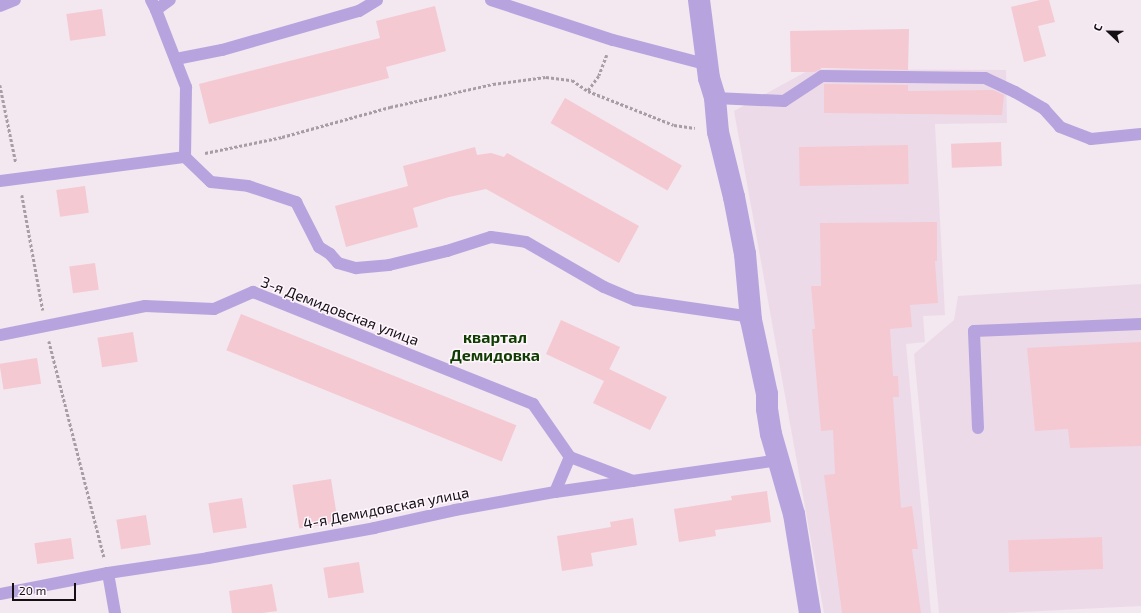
<!DOCTYPE html>
<meta charset="utf-8">
<style>
body{margin:0}
#map{position:relative;width:1141px;height:613px;overflow:hidden;background:#f3e7f0;font-family:"Exo 2",sans-serif}
div>[style]{position:absolute}
[style*='--x']{left:calc(var(--x)*1px);top:calc(var(--y)*1px);width:calc(var(--w)*1px);rotate:calc(var(--a)*1deg)}
.built>*{inset:0;background:#eddae9}
.building>*{inset:0;background:#f4c9d1;transform-origin:0 0}
.path>*{height:2.5px;margin-top:-1.25px;transform-origin:0;background:repeating-linear-gradient(90deg,#a79ea5 0 3px,transparent 0 5px)}
.service>*{height:12px;margin:-6px;padding:0 6px;transform-origin:6px;border-radius:6px;background:#b7a4de}
.minor>*{height:22px;margin:-11px;padding:0 11px;transform-origin:11px;border-radius:11px;background:#b7a4de}
span{translate:-50% -50%;white-space:nowrap;text-align:center;line-height:1.15;-webkit-text-stroke:3px #fef5fd;paint-order:stroke}
.street-label{font-size:15px;color:#130f13}
.neighbourhood-label{font-size:16px;color:#0f3d01;font-weight:700}
.north{position:absolute;left:1089px;top:12px;width:40px;height:40px;-webkit-text-stroke:3px #fef5fd;paint-order:stroke;rotate:292deg;font-size:11px;font-weight:700;line-height:16px;text-align:center;color:#130f13}
.north::after{content:'';display:block;margin:auto;width:14px;height:18px;background:#130f13;clip-path:polygon(50% 0,100% 100%,50% 72%,0 100%)}
.scale{position:absolute;left:12px;top:583px;width:64px;height:18px;box-sizing:border-box;border:2px solid #130f13;border-top:0;padding-left:5px;font-size:12px;line-height:14px;white-space:nowrap;color:#130f13;-webkit-text-stroke:3px #fef5fd;paint-order:stroke}
</style>
<div id="map">
<div class="built">
<i style="clip-path:polygon(811px 69px,1006px 70px,1007px 123px,935px 124px,945px 315px,923px 316px,925px 342px,906px 344px,931px 613px,824px 613px,734px 111px)"></i>
<i style="clip-path:polygon(1141px 284px,1141px 606px,1002px 613px,939px 613px,914px 354px,954px 320px,958px 296px)"></i>
</div>
<div class="building">
<i style="clip-path:polygon(1040px 0,1049px 0,1055px 22px,1038px 26px,1046px 56px,1024px 62px,1011px 7px)"></i>
<i style="clip-path:polygon(435px 6px,446px 51px,386px 67px,389px 78px,209px 124px,199px 84px,380px 38px,376px 21px)"></i>
<i style="left:102px;top:9px;width:27px;height:36px;rotate:82deg"></i>
<i style="clip-path:polygon(909px 29px,908px 70px,822px 68px,815px 72px,791px 72px,790px 31px)"></i>
<i style="clip-path:polygon(824px 84px,908px 85px,908px 91px,993px 90px,1004px 95px,1002px 115px,824px 113px)"></i>
<i style="left:565px;top:98px;width:135px;height:29px;rotate:30deg"></i>
<i style="left:1001px;top:142px;width:24px;height:50px;rotate:88deg"></i>
<i style="left:908px;top:145px;width:39px;height:109px;rotate:89deg"></i>
<i style="clip-path:polygon(475px 147px,477px 155px,491px 153px,504px 157px,507px 153px,639px 226px,619px 263px,486px 189px,449px 197px,413px 208px,418px 227px,346px 247px,335px 206px,408px 186px,403px 166px)"></i>
<i style="left:85px;top:186px;width:27px;height:29px;rotate:82deg"></i>
<i style="clip-path:polygon(937px 222px,937px 261px,935px 261px,938px 303px,910px 305px,912px 327px,890px 329px,893px 376px,898px 376px,899px 397px,893px 397px,901px 508px,912px 506px,918px 549px,912px 549px,921px 613px,842px 613px,824px 475px,835px 474px,833px 430px,821px 431px,812px 329px,815px 329px,811px 286px,821px 286px,820px 223px)"></i>
<i style="left:95px;top:263px;width:27px;height:26px;rotate:82deg"></i>
<i style="left:241px;top:314px;width:297px;height:39px;rotate:22deg"></i>
<i style="clip-path:polygon(561px 320px,620px 347px,607px 374px,609px 369px,667px 397px,650px 430px,593px 403px,604px 381px,546px 354px)"></i>
<i style="left:133px;top:332px;width:30px;height:36px;rotate:81deg"></i>
<i style="clip-path:polygon(1141px 342px,1141px 446px,1070px 448px,1068px 429px,1035px 431px,1027px 348px)"></i>
<i style="left:37px;top:358px;width:26px;height:38px;rotate:81deg"></i>
<i style="left:331px;top:479px;width:44px;height:39px;rotate:81deg"></i>
<i style="clip-path:polygon(767px 491px,771px 522px,715px 530px,716px 536px,679px 542px,674px 509px,732px 500px,731px 496px)"></i>
<i style="left:242px;top:498px;width:30px;height:34px;rotate:81deg"></i>
<i style="left:146px;top:515px;width:30px;height:30px;rotate:81deg"></i>
<i style="clip-path:polygon(633px 518px,637px 545px,591px 553px,593px 566px,562px 571px,557px 536px,611px 527px,610px 522px)"></i>
<i style="left:1102px;top:537px;width:32px;height:94px;rotate:88deg"></i>
<i style="left:71px;top:538px;width:21px;height:37px;rotate:82deg"></i>
<i style="left:359px;top:562px;width:31px;height:36px;rotate:81deg"></i>
<i style="clip-path:polygon(272px 584px,277px 611px,262px 613px,232px 613px,229px 591px)"></i>
</div>
<div class="path">
<i style="--x:607;--y:55;--w:22;--a:111"></i>
<i style="--x:599;--y:76;--w:19;--a:126"></i>
<i style="--x:588;--y:91;--w:92;--a:21.6"></i>
<i style="--x:674;--y:125;--w:21;--a:8"></i>
<i style="--x:0;--y:85;--w:80;--a:78.4"></i>
<i style="--x:205;--y:153;--w:79;--a:-11.7"></i>
<i style="--x:282;--y:137;--w:112;--a:-15.5"></i>
<i style="--x:390;--y:107;--w:106;--a:-12.6"></i>
<i style="--x:493;--y:84;--w:53;--a:-7.5"></i>
<i style="--x:546;--y:77;--w:26;--a:7"></i>
<i style="--x:572;--y:80;--w:19;--a:35"></i>
<i style="--x:22;--y:195;--w:117;--a:79.7"></i>
<i style="--x:49;--y:341;--w:223;--a:75.7"></i>
</div>
<div class="service">
<i style="--x:151;--y:0;--w:11;--a:63"></i>
<i style="--x:156;--y:10;--w:17;--a:-36"></i>
<i style="--x:491;--y:0;--w:128;--a:18.2"></i>
<i style="--x:613;--y:40;--w:99;--a:14.6"></i>
<i style="--x:0;--y:6;--w:16;--a:-22"></i>
<i style="--x:156;--y:10;--w:83;--a:68.7"></i>
<i style="--x:186;--y:87;--w:70;--a:90.8"></i>
<i style="--x:185;--y:157;--w:36;--a:44"></i>
<i style="--x:211;--y:182;--w:37;--a:6"></i>
<i style="--x:248;--y:186;--w:51;--a:18.4"></i>
<i style="--x:296;--y:202;--w:51;--a:62.9"></i>
<i style="--x:319;--y:247;--w:13;--a:32"></i>
<i style="--x:330;--y:254;--w:12;--a:48"></i>
<i style="--x:338;--y:263;--w:19;--a:16"></i>
<i style="--x:356;--y:268;--w:33;--a:-5"></i>
<i style="--x:389;--y:265;--w:60;--a:-13.6"></i>
<i style="--x:447;--y:251;--w:46;--a:-17.7"></i>
<i style="--x:491;--y:237;--w:35;--a:8"></i>
<i style="--x:526;--y:242;--w:90;--a:30"></i>
<i style="--x:604;--y:287;--w:34;--a:23"></i>
<i style="--x:635;--y:300;--w:111;--a:8.3"></i>
<i style="--x:745;--y:316;--w:7;--a:34"></i>
<i style="--x:176;--y:59;--w:47;--a:-11.1"></i>
<i style="--x:222;--y:50;--w:142;--a:-15.9"></i>
<i style="--x:359;--y:11;--w:21;--a:-31"></i>
<i style="--x:715;--y:98;--w:69;--a:2.5"></i>
<i style="--x:784;--y:101;--w:45;--a:-33.3"></i>
<i style="--x:822;--y:76;--w:163;--a:0.7"></i>
<i style="--x:985;--y:78;--w:33;--a:25"></i>
<i style="--x:1015;--y:92;--w:34;--a:30"></i>
<i style="--x:1044;--y:109;--w:24;--a:48"></i>
<i style="--x:1060;--y:127;--w:33;--a:21"></i>
<i style="--x:1091;--y:139;--w:50;--a:-5.7"></i>
<i style="--x:0;--y:181;--w:187;--a:-7.4"></i>
<i style="--x:0;--y:335;--w:148;--a:-11.3"></i>
<i style="--x:145;--y:306;--w:69;--a:2.5"></i>
<i style="--x:214;--y:309;--w:43;--a:-23.6"></i>
<i style="--x:253;--y:292;--w:302;--a:21.8"></i>
<i style="--x:533;--y:404;--w:65;--a:55.1"></i>
<i style="--x:570;--y:457;--w:67;--a:20.9"></i>
<i style="--x:978;--y:428;--w:97;--a:-92.4"></i>
<i style="--x:974;--y:331;--w:167;--a:-2.4"></i>
<i style="--x:555;--y:492;--w:38;--a:-67"></i>
<i style="--x:108;--y:573;--w:41;--a:80.1"></i>
<i style="--x:0;--y:594;--w:110;--a:-11"></i>
<i style="--x:108;--y:573;--w:101;--a:-8.5"></i>
<i style="--x:208;--y:558;--w:169;--a:-10.2"></i>
<i style="--x:374;--y:528;--w:83;--a:-12.5"></i>
<i style="--x:455;--y:510;--w:102;--a:-10.2"></i>
<i style="--x:555;--y:492;--w:226;--a:-8.1"></i>
</div>
<div class="minor">
<i style="--x:699;--y:0;--w:79;--a:82.7"></i>
<i style="--x:709;--y:78;--w:21;--a:73"></i>
<i style="--x:715;--y:98;--w:34;--a:85"></i>
<i style="--x:718;--y:132;--w:67;--a:76.2"></i>
<i style="--x:734;--y:197;--w:58;--a:79.1"></i>
<i style="--x:745;--y:254;--w:66;--a:84.8"></i>
<i style="--x:751;--y:320;--w:76;--a:77.8"></i>
<i style="--x:767;--y:394;--w:15;--a:90"></i>
<i style="--x:767;--y:409;--w:25;--a:81"></i>
<i style="--x:771;--y:434;--w:83;--a:74"></i>
<i style="--x:794;--y:514;--w:100;--a:80.8"></i>
</div>
<div class="street-label">
<span style="left:340px;top:311px;rotate:21deg">3-я Демидовская улица</span>
<span style="left:386px;top:508px;rotate:-11deg">4-я Демидовская улица</span>
</div>
<div class="neighbourhood-label">
<span style="left:495px;top:346px">квартал<br>Демидовка</span>
</div>
<div class="north">С</div>
<div class="scale">20 m</div>
</div>
